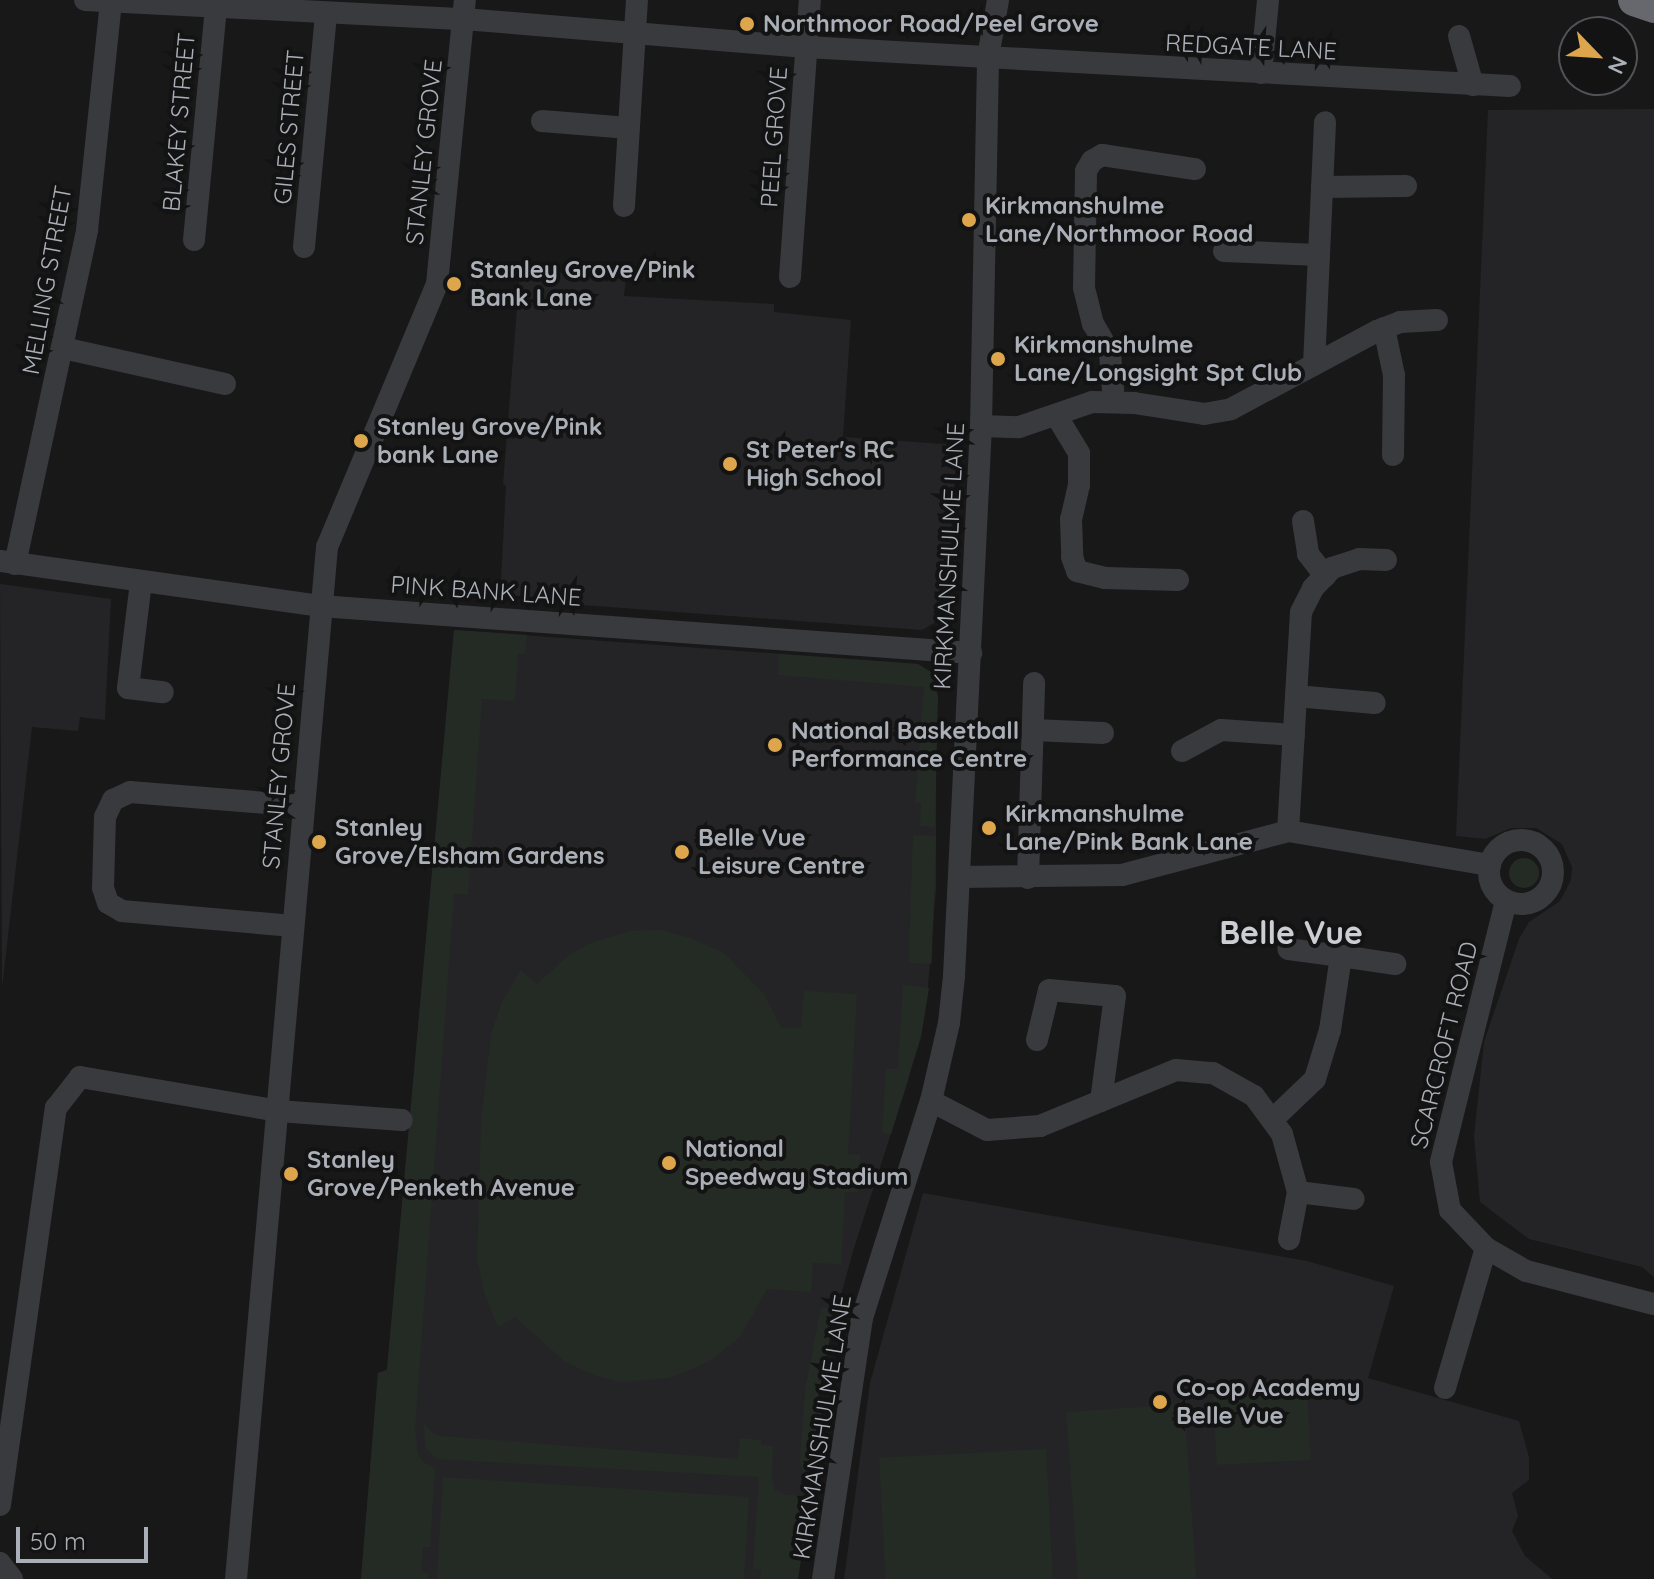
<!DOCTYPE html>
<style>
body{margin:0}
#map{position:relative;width:1654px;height:1579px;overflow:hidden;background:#181819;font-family:Quicksand,sans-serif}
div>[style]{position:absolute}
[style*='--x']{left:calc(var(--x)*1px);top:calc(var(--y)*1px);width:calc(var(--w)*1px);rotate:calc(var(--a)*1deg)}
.built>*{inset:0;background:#242426}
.green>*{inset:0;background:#242b25;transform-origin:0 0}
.round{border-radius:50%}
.minor>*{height:22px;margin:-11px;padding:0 11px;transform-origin:11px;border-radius:11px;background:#393a3e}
.minor>.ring{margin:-11px;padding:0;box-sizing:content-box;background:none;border:22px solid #393a3e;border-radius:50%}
.highway>*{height:32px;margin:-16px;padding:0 16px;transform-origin:16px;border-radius:16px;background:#66686e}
.dots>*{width:22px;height:22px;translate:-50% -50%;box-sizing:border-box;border:4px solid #131314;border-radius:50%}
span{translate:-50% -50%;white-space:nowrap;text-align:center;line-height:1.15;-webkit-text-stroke:8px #131314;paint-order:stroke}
.poi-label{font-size:24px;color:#abb0b8;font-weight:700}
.left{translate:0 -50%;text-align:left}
.street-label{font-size:24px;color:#abb0b8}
.district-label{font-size:32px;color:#ccced4;font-weight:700}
.north{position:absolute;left:1558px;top:16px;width:80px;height:80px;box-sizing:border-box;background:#131314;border:2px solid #505256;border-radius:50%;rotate:115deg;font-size:22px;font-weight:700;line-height:32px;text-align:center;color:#abb0b8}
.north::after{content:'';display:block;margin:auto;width:28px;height:36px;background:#dea64c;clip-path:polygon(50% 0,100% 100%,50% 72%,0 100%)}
.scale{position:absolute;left:16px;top:1527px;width:132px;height:36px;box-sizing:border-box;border:4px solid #abb0b8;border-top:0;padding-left:10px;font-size:24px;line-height:28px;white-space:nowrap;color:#abb0b8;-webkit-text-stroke:6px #131314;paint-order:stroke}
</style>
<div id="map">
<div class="built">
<i style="clip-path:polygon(1654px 109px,1654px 1277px,1642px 1267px,1529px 1239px,1480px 1202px,1474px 1137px,1484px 1042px,1519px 939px,1529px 922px,1560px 901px,1571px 880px,1572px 867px,1562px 844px,1536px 828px,1511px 828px,1485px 839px,1456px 836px,1488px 110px)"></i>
<i style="clip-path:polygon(520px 270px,626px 277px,624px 296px,774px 304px,774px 312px,851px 320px,843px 437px,957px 445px,946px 608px,943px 618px,922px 630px,500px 599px,506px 486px,503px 484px)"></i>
<i style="clip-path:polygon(0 584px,111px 599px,105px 720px,80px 717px,78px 731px,32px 727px,2px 988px)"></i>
<i style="clip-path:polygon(454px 630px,918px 664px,936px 680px,936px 889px,927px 999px,908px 1081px,853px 1251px,830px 1336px,818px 1397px,823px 1430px,798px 1579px,361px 1579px,378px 1373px,387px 1370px)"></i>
<i style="clip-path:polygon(923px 1193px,1307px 1261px,1394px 1286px,1368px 1378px,1519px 1421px,1529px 1457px,1529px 1480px,1512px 1493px,1518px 1516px,1512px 1531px,1525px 1556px,1552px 1579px,844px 1579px,870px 1383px)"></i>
</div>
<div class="green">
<i style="clip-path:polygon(454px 630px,527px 635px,525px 654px,518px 654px,515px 701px,482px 699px,468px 894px,454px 894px,415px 1429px,418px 1454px,423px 1462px,435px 1468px,430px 1547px,423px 1547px,421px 1572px,428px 1573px,428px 1579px,361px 1579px,378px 1373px,387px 1370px)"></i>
<i style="clip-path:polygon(779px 654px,918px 664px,931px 672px,938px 696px,935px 827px,920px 826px,921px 803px,915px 803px,924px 687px,778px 675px)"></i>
<i style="left:913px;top:835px;width:23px;height:128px;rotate:2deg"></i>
<i class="round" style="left:1509px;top:858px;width:30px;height:30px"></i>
<i style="clip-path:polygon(662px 930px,694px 939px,725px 954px,764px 994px,781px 1028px,801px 1028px,804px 991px,857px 994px,848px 1154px,860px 1155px,858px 1192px,845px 1192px,841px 1264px,813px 1263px,811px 1292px,767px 1289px,740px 1337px,708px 1362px,669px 1378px,622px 1382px,596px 1376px,564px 1361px,515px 1317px,498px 1327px,485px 1296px,477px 1258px,481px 1123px,491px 1034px,502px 1002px,521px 970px,537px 984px,569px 955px,588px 944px,630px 931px)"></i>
<i style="clip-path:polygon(903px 985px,929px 988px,921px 1037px,891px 1134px,882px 1133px,886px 1069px,898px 1069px)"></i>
<i style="clip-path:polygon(821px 1307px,836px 1309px,818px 1397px,823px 1430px,813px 1480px,803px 1475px,800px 1461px,805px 1391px)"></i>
<i style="left:1307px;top:1389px;width:71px;height:94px;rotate:87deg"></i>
<i style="left:1184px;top:1404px;width:175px;height:118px;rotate:86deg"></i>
<i style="clip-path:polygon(424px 1423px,432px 1433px,441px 1436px,738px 1459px,740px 1438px,761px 1440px,761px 1445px,773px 1446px,772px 1478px,775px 1490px,786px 1495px,810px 1496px,798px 1579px,760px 1579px,761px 1570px,753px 1569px,759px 1477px,437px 1459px,425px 1447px)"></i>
<i style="left:1046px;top:1449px;width:130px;height:167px;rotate:87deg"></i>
<i style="clip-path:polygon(443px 1477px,749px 1497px,744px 1579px,437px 1579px)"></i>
</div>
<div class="minor">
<i style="--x:85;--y:0;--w:379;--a:2.9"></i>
<i style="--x:464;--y:19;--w:343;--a:4.7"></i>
<i style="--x:806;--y:47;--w:705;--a:3.17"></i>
<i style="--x:1459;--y:36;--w:51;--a:74.1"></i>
<i style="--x:1261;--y:73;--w:73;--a:-84.5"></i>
<i style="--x:542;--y:121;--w:87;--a:4.6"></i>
<i style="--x:1322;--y:187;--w:84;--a:-0.7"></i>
<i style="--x:624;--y:206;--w:206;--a:-86.4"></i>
<i style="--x:194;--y:240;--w:233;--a:-84.6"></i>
<i style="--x:304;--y:247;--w:235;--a:-84.6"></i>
<i style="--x:1224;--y:251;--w:95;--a:2.4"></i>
<i style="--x:790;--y:277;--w:278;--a:-85.9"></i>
<i style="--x:1384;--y:328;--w:48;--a:78"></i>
<i style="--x:1394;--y:375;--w:80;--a:90.7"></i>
<i style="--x:63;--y:348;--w:166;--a:12.5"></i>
<i style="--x:1314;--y:365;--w:243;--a:-87.4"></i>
<i style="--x:1114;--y:402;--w:49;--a:-94.7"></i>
<i style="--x:1110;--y:353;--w:34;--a:-120"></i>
<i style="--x:1093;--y:324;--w:37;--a:-104"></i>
<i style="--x:1084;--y:288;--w:117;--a:-89"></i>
<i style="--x:1086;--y:171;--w:12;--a:-59"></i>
<i style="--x:1092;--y:161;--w:12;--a:-31"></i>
<i style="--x:1102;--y:155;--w:94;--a:8.6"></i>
<i style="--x:1056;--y:415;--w:44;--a:58.8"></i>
<i style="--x:1079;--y:453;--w:32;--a:90"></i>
<i style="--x:1079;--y:485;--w:35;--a:103"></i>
<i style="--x:1071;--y:519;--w:38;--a:88"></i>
<i style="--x:1072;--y:557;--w:15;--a:70"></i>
<i style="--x:1077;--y:571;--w:29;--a:14"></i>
<i style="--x:1105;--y:578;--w:73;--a:1.6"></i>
<i style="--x:981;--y:426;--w:38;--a:2"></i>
<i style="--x:1019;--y:427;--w:77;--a:-18.9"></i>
<i style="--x:1092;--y:402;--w:42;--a:1.4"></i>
<i style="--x:1134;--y:403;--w:71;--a:8.9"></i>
<i style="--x:1204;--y:414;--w:27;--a:-10"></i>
<i style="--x:1231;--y:409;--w:166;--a:-28.1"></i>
<i style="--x:1377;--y:331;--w:25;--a:-21"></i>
<i style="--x:1400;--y:322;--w:37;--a:-3"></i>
<i style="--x:1303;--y:521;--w:33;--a:81"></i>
<i style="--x:1308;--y:554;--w:28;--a:52"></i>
<i style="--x:0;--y:561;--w:323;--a:8"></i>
<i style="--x:320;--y:606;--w:653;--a:4.13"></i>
<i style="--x:15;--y:564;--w:342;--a:-77.8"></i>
<i style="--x:87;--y:230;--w:228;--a:-84"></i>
<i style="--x:141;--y:582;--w:107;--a:97"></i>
<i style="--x:128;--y:688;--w:35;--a:7"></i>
<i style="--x:1296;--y:696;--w:79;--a:5.1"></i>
<i style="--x:1033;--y:730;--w:70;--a:2.5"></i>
<i style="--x:1182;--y:751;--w:44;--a:-28.3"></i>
<i style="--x:1221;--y:730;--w:73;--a:3.9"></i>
<i style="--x:1288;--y:831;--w:219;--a:-86.6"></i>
<i style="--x:1301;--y:612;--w:27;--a:-63"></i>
<i style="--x:1313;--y:588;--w:28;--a:-46"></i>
<i style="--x:1332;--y:568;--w:28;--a:-18"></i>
<i style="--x:1359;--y:559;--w:27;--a:2"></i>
<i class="ring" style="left:1489px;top:840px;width:42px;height:42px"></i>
<i style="--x:961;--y:877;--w:161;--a:-0.7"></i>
<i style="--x:1122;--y:875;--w:172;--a:-14.8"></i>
<i style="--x:1288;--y:831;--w:205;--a:9.6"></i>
<i style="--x:1028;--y:878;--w:195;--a:-88.2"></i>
<i style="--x:1506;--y:901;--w:269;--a:104"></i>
<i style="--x:1441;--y:1162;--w:49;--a:79.4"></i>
<i style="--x:1450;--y:1210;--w:52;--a:46.5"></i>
<i style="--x:1486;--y:1248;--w:46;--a:29.9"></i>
<i style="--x:1526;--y:1271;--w:132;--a:14.5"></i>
<i style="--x:293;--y:926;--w:172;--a:-175"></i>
<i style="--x:122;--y:911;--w:16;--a:-150"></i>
<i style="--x:108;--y:903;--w:16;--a:-108"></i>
<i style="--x:103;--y:888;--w:71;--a:-88.4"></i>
<i style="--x:105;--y:817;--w:19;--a:-65"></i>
<i style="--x:113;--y:800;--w:19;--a:-25"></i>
<i style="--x:130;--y:792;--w:174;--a:4.6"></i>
<i style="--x:1341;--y:956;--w:55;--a:8.4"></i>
<i style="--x:1037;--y:1040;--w:51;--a:-76.5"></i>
<i style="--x:1049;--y:990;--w:66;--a:5.2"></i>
<i style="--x:1115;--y:996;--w:106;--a:97.6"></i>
<i style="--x:931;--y:1101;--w:63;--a:27.4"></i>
<i style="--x:987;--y:1130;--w:53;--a:-4.3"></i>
<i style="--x:1040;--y:1126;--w:147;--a:-22.4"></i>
<i style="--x:1176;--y:1070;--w:37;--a:5"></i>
<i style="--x:1213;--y:1073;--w:47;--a:29.3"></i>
<i style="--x:1254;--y:1096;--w:47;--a:53.6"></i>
<i style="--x:1282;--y:1134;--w:60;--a:74.6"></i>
<i style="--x:1298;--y:1192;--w:48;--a:100.8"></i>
<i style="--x:1272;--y:1120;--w:59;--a:-43.6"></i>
<i style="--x:1315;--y:1079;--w:51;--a:-73"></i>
<i style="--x:1330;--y:1030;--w:75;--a:-81.5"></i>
<i style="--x:1341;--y:956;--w:53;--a:-172.5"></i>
<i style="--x:1298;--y:1192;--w:56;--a:7.1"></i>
<i style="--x:1445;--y:1388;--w:146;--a:-73.7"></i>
<i style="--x:0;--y:1505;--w:401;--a:-82"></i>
<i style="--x:56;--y:1108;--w:39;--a:-52"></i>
<i style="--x:80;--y:1077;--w:201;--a:9.7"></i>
<i style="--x:278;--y:1111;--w:124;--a:4.2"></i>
<i style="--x:0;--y:1563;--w:20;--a:53"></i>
<i style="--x:236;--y:1579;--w:1036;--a:-84.96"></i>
<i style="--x:327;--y:547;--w:285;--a:-67.3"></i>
<i style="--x:437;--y:284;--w:285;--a:-84.4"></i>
<i style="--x:823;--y:1579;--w:264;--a:-81.5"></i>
<i style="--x:862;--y:1318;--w:228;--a:-72.4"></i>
<i style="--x:931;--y:1101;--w:80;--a:-77"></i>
<i style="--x:949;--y:1023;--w:47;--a:-83.9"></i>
<i style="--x:954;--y:976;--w:551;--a:-87.19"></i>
<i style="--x:981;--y:426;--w:369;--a:-88.9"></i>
<i style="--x:988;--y:57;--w:58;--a:-80"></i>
</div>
<div class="highway">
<i style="--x:1634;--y:0;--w:21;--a:19"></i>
</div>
<div class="dots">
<i style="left:747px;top:24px;background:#dea64c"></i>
<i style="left:969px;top:220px;background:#dea64c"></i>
<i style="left:454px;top:284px;background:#dea64c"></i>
<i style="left:998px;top:359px;background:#dea64c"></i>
<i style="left:361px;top:441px;background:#dea64c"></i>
<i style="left:730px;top:464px;background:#dea64c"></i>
<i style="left:775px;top:745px;background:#dea64c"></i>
<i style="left:989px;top:828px;background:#dea64c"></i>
<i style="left:319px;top:842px;background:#dea64c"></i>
<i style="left:682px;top:852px;background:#dea64c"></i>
<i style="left:669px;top:1163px;background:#dea64c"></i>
<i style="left:291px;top:1174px;background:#dea64c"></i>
<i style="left:1160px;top:1402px;background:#dea64c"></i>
</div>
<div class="poi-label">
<span class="left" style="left:763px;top:24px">Northmoor Road/Peel Grove</span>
<span class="left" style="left:985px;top:220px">Kirkmanshulme<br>Lane/Northmoor Road</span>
<span class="left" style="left:470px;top:284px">Stanley Grove/Pink<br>Bank Lane</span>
<span class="left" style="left:1014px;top:359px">Kirkmanshulme<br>Lane/Longsight Spt Club</span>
<span class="left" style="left:377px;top:441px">Stanley Grove/Pink<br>bank Lane</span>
<span class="left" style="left:746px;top:464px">St Peter's RC<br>High School</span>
<span class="left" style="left:791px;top:745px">National Basketball<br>Performance Centre</span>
<span class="left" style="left:1005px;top:828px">Kirkmanshulme<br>Lane/Pink Bank Lane</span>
<span class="left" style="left:335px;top:842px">Stanley<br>Grove/Elsham Gardens</span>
<span class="left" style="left:698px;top:852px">Belle Vue<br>Leisure Centre</span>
<span class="left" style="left:685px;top:1163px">National<br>Speedway Stadium</span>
<span class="left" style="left:307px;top:1174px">Stanley<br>Grove/Penketh Avenue</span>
<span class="left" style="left:1176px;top:1402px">Co-op Academy<br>Belle Vue</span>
</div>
<div class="street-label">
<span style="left:1251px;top:47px;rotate:3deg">REDGATE LANE</span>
<span style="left:179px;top:122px;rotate:-85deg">BLAKEY STREET</span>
<span style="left:289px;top:127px;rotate:-85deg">GILES STREET</span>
<span style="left:774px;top:137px;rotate:-86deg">PEEL GROVE</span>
<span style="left:424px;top:152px;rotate:-84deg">STANLEY GROVE</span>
<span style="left:47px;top:280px;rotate:-80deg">MELLING STREET</span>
<span style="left:949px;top:556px;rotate:-87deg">KIRKMANSHULME LANE</span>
<span style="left:486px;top:591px;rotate:4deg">PINK BANK LANE</span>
<span style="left:279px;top:776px;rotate:-85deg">STANLEY GROVE</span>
<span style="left:1444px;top:1045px;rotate:-76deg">SCARCROFT ROAD</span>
<span style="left:822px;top:1427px;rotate:-81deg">KIRKMANSHULME LANE</span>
</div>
<div class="district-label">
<span style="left:1291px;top:932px">Belle Vue</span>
</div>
<div class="north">N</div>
<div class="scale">50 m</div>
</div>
